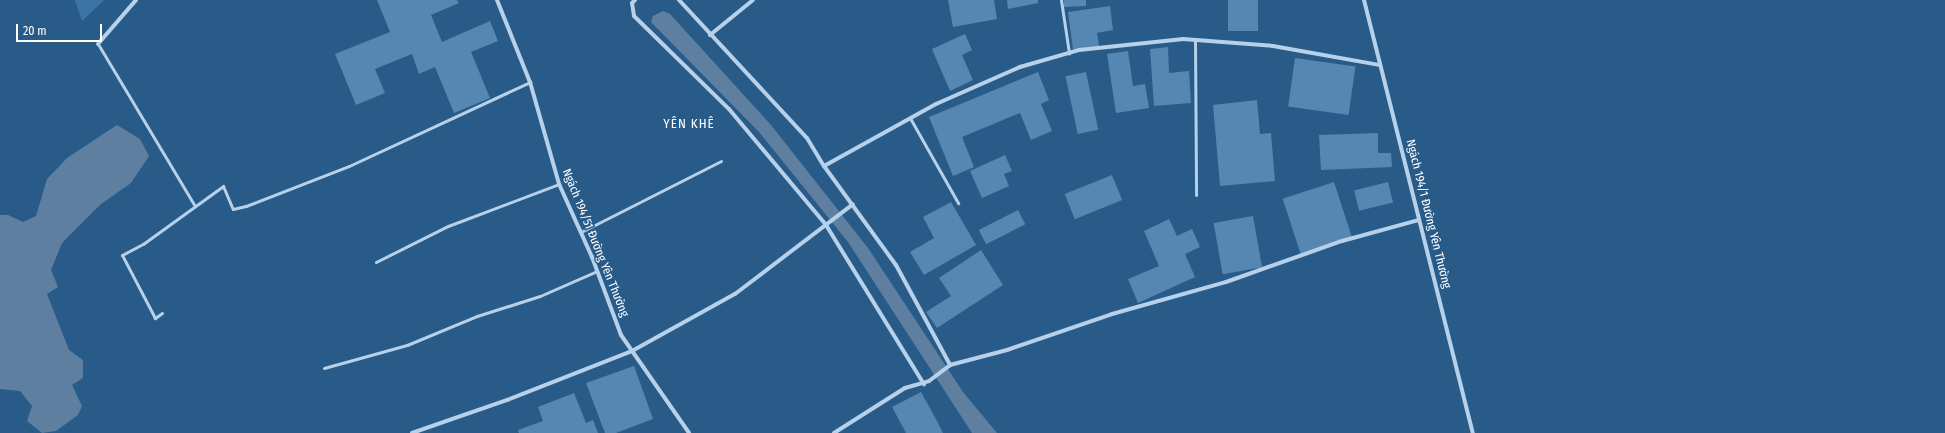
<!DOCTYPE html>
<meta charset="utf-8">
<style>
body{margin:0}
#map{position:relative;width:1945px;height:433px;overflow:hidden;background:#295b89;font-family:"Fira Sans Condensed",sans-serif}
div>[style]{position:absolute}
[style*='--x']{left:calc(var(--x)*1px);top:calc(var(--y)*1px);width:calc(var(--w)*1px);rotate:calc(var(--a)*1deg)}
.green>*{inset:0;background:#3d75a5}
.water>*{inset:0;background:#5e7f9f}
.building>*{inset:0;background:#5587b2;transform-origin:0 0}
.service>*{height:3px;margin:-1.5px;padding:0 1.5px;transform-origin:1.5px;border-radius:1.5px;background:#b6d1e9}
.minor>*{height:4px;margin:-2px;padding:0 2px;transform-origin:2px;border-radius:2px;background:#b6d1e9}
span{translate:-50% -50%;white-space:nowrap;text-align:center;line-height:1.15;-webkit-text-stroke:3px #295b89;paint-order:stroke}
.street-label{font-size:12px;color:#fff}
.neighbourhood-label{font-size:13px;color:#fff;letter-spacing:1px}
.scale{position:absolute;left:16px;top:24px;width:86px;height:18px;box-sizing:border-box;border:2px solid #fff;border-top:0;padding-left:5px;font-size:12px;line-height:14px;white-space:nowrap;color:#fff;-webkit-text-stroke:3px #295b89;paint-order:stroke}
</style>
<div id="map">
<div class="green">
<i style="clip-path:polygon(75px 0,104px 0,82px 21px)"></i>
</div>
<div class="water">
<i style="clip-path:polygon(663px 11px,670px 14px,771px 125px,868px 248px,963px 392px,997px 433px,972px 433px,848px 242px,759px 132px,651px 22px,653px 16px)"></i>
<i style="clip-path:polygon(117px 125px,140px 139px,149px 156px,131px 183px,101px 204px,62px 243px,51px 270px,58px 287px,47px 294px,69px 350px,83px 360px,83px 378px,72px 385px,82px 406px,78px 415px,56px 431px,42px 433px,27px 421px,32px 406px,20px 391px,0 389px,0 215px,8px 215px,23px 222px,36px 216px,47px 179px,67px 158px)"></i>
</div>
<div class="building">
<i style="clip-path:polygon(377px 0,457px 0,459px 3px,431px 15px,442px 42px,490px 21px,498px 41px,471px 52px,490px 98px,454px 113px,435px 67px,419px 74px,412px 54px,375px 69px,385px 93px,356px 105px,335px 54px,390px 32px)"></i>
<i style="clip-path:polygon(948px 0,994px 0,997px 19px,953px 27px)"></i>
<i style="clip-path:polygon(1007px 0,1038px 0,1038px 3px,1008px 9px)"></i>
<i style="clip-path:polygon(1064px 0,1086px 0,1086px 6px,1064px 7px)"></i>
<i style="left:1228px;top:0;width:30px;height:31px"></i>
<i style="clip-path:polygon(1110px 6px,1113px 30px,1097px 33px,1099px 46px,1073px 50px,1068px 12px)"></i>
<i style="clip-path:polygon(965px 34px,972px 50px,962px 55px,973px 80px,950px 91px,932px 49px)"></i>
<i style="clip-path:polygon(1168px 47px,1169px 73px,1189px 71px,1191px 103px,1154px 106px,1150px 49px)"></i>
<i style="clip-path:polygon(1128px 51px,1133px 86px,1145px 84px,1149px 108px,1116px 113px,1107px 54px)"></i>
<i style="left:1295px;top:58px;width:61px;height:49px;rotate:8deg"></i>
<i style="clip-path:polygon(1038px 72px,1049px 100px,1041px 104px,1052px 131px,1031px 140px,1020px 113px,962px 137px,974px 167px,953px 176px,929px 117px)"></i>
<i style="left:1086px;top:72px;width:59px;height:21px;rotate:78deg"></i>
<i style="clip-path:polygon(1257px 100px,1260px 134px,1271px 133px,1275px 181px,1220px 186px,1213px 105px)"></i>
<i style="clip-path:polygon(1378px 133px,1378px 153px,1391px 153px,1392px 167px,1321px 170px,1319px 135px)"></i>
<i style="clip-path:polygon(1005px 155px,1012px 171px,1004px 174px,1009px 186px,982px 198px,970px 171px)"></i>
<i style="left:1112px;top:175px;width:27px;height:51px;rotate:68deg"></i>
<i style="left:1334px;top:182px;width:58px;height:54px;rotate:72deg"></i>
<i style="left:1388px;top:182px;width:21px;height:35px;rotate:76deg"></i>
<i style="clip-path:polygon(951px 202px,976px 245px,924px 275px,910px 252px,934px 238px,923px 217px)"></i>
<i style="left:1018px;top:210px;width:16px;height:44px;rotate:63deg"></i>
<i style="left:1253px;top:216px;width:52px;height:40px;rotate:80deg"></i>
<i style="clip-path:polygon(1169px 219px,1177px 236px,1192px 229px,1200px 247px,1185px 254px,1195px 277px,1138px 303px,1128px 279px,1159px 266px,1144px 231px)"></i>
<i style="clip-path:polygon(981px 250px,1003px 285px,937px 328px,926px 312px,951px 296px,939px 278px)"></i>
<i style="clip-path:polygon(634px 366px,653px 419px,616px 433px,605px 433px,586px 383px)"></i>
<i style="clip-path:polygon(921px 392px,936px 419px,943px 433px,906px 433px,892px 407px)"></i>
<i style="clip-path:polygon(574px 393px,586px 423px,593px 420px,598px 433px,519px 433px,518px 430px,543px 421px,538px 407px)"></i>
</div>
<div class="service">
<i style="--x:1061;--y:0;--w:54;--a:81.4"></i>
<i style="--x:1195;--y:40;--w:155;--a:89.6"></i>
<i style="--x:98;--y:44;--w:189;--a:59.1"></i>
<i style="--x:910;--y:118;--w:98;--a:60.5"></i>
<i style="--x:581;--y:232;--w:157;--a:-26.9"></i>
<i style="--x:376;--y:262;--w:80;--a:-26.6"></i>
<i style="--x:448;--y:226;--w:119;--a:-20.7"></i>
<i style="--x:162;--y:313;--w:9;--a:144"></i>
<i style="--x:155;--y:318;--w:71;--a:-117.6"></i>
<i style="--x:122;--y:255;--w:24;--a:-28"></i>
<i style="--x:143;--y:244;--w:99;--a:-35.9"></i>
<i style="--x:223;--y:186;--w:25;--a:67"></i>
<i style="--x:233;--y:209;--w:13;--a:-13"></i>
<i style="--x:246;--y:206;--w:110;--a:-21.2"></i>
<i style="--x:349;--y:166;--w:200;--a:-24.9"></i>
<i style="--x:324;--y:368;--w:86;--a:-15.5"></i>
<i style="--x:407;--y:345;--w:76;--a:-22.5"></i>
<i style="--x:477;--y:316;--w:66;--a:-17.6"></i>
<i style="--x:540;--y:296;--w:62;--a:-23.7"></i>
</div>
<div class="minor">
<i style="--x:497;--y:0;--w:88;--a:68.1"></i>
<i style="--x:530;--y:82;--w:106;--a:74.1"></i>
<i style="--x:559;--y:184;--w:80;--a:65.7"></i>
<i style="--x:592;--y:257;--w:83;--a:69.6"></i>
<i style="--x:621;--y:335;--w:119;--a:55.2"></i>
<i style="--x:635;--y:0;--w:4;--a:135"></i>
<i style="--x:632;--y:3;--w:13;--a:81"></i>
<i style="--x:634;--y:16;--w:133;--a:44.4"></i>
<i style="--x:729;--y:109;--w:151;--a:50.1"></i>
<i style="--x:826;--y:225;--w:187;--a:58.4"></i>
<i style="--x:679;--y:0;--w:188;--a:47.2"></i>
<i style="--x:807;--y:138;--w:33;--a:59"></i>
<i style="--x:824;--y:166;--w:122;--a:54"></i>
<i style="--x:896;--y:265;--w:114;--a:61.6"></i>
<i style="--x:1364;--y:0;--w:447;--a:75.9"></i>
<i style="--x:710;--y:35;--w:55;--a:-39.1"></i>
<i style="--x:98;--y:44;--w:58;--a:-49.2"></i>
<i style="--x:824;--y:166;--w:128;--a:-29"></i>
<i style="--x:936;--y:104;--w:92;--a:-23.8"></i>
<i style="--x:1020;--y:67;--w:61;--a:-16.1"></i>
<i style="--x:1079;--y:50;--w:105;--a:-6"></i>
<i style="--x:1183;--y:39;--w:90;--a:4.4"></i>
<i style="--x:1273;--y:46;--w:109;--a:10.1"></i>
<i style="--x:412;--y:433;--w:101;--a:-19.2"></i>
<i style="--x:507;--y:400;--w:134;--a:-21.4"></i>
<i style="--x:632;--y:351;--w:118;--a:-29"></i>
<i style="--x:735;--y:294;--w:148;--a:-37.3"></i>
<i style="--x:834;--y:433;--w:84;--a:-32.4"></i>
<i style="--x:905;--y:388;--w:25;--a:-16"></i>
<i style="--x:929;--y:381;--w:26;--a:-37"></i>
<i style="--x:950;--y:365;--w:59;--a:-14.7"></i>
<i style="--x:1007;--y:350;--w:111;--a:-18.9"></i>
<i style="--x:1112;--y:314;--w:118;--a:-15.7"></i>
<i style="--x:1226;--y:282;--w:123;--a:-19.5"></i>
<i style="--x:1342;--y:241;--w:80;--a:-15.3"></i>
</div>
<div class="street-label">
<span style="left:1428px;top:214px;rotate:76deg">Ngách 194/1 Đường Yên Thường</span>
<span style="left:595px;top:243px;rotate:68deg">Ngách 194/51 Đường Yên Thường</span>
</div>
<div class="neighbourhood-label">
<span style="left:689px;top:124px">YÊN KHÊ</span>
</div>
<div class="scale">20 m</div>
</div>
